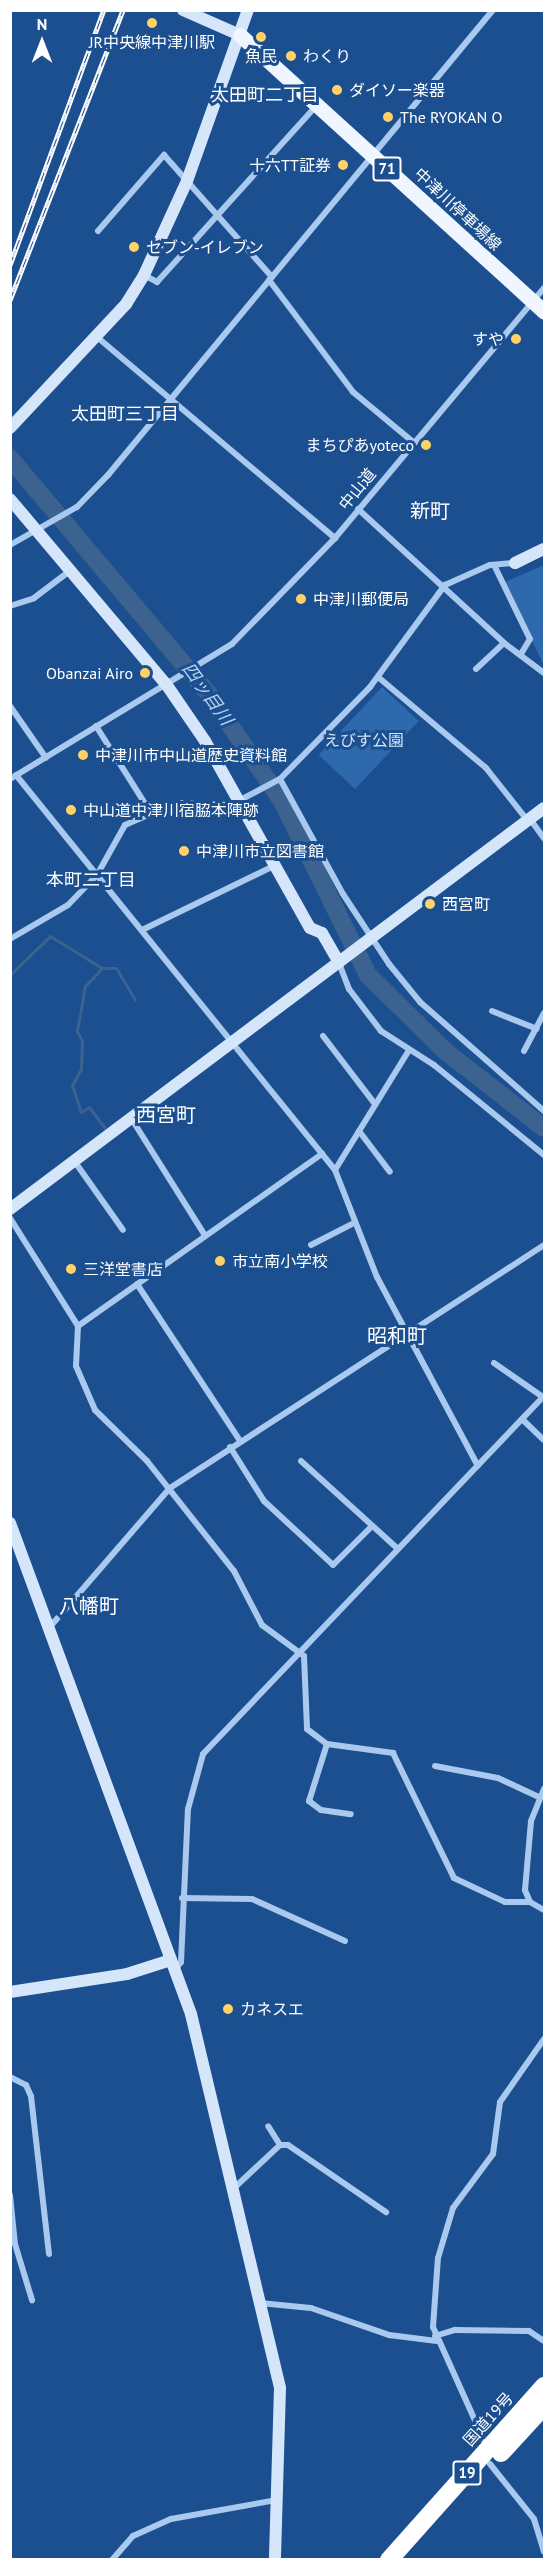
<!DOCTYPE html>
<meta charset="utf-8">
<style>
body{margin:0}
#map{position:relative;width:555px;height:2570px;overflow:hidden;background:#1b4f8f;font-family:"PT Sans","Noto Sans JP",sans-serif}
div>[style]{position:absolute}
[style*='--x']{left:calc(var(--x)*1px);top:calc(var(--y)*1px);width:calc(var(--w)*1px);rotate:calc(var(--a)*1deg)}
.green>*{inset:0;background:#2e69ad;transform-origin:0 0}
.stream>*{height:3px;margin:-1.5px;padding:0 1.5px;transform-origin:1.5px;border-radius:1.5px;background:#3c6290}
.river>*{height:18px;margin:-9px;padding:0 9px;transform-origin:9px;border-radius:9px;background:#3c6290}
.street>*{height:6px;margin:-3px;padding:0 3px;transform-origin:3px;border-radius:3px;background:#a9c9ee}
.secondary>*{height:12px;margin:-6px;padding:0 6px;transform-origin:6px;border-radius:6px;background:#d6e6fa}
.primary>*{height:15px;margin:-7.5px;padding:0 7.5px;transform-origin:7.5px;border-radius:7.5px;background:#f0f6ff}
.highway>*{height:18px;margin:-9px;padding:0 9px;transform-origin:9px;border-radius:9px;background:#fff}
.rail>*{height:5px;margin-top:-2.5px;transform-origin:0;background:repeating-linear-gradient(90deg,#1b4f8f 0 9px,#fff 0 18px);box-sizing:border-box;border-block:2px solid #fff}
.dots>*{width:16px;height:16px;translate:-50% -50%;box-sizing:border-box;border:3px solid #1b4f8f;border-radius:50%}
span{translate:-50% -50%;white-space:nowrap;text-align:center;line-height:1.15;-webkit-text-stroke:6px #1b4f8f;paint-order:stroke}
.shield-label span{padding:2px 4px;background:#1b4f8f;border:2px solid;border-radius:4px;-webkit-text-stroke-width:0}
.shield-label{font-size:15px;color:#fff;font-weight:700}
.poi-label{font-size:16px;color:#fff}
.left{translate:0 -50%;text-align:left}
.right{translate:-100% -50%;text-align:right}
.street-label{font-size:16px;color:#fff}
.park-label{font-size:16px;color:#cfe3fa}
.neighbourhood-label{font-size:18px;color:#fff}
.water-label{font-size:18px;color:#b5d3f5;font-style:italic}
.quarter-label{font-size:20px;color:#fff}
.frame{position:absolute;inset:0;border:12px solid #fff;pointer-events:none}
.north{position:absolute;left:12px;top:12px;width:60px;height:60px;-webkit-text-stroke:4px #1b4f8f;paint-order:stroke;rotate:0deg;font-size:16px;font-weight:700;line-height:24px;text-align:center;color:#fff}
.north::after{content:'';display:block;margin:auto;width:21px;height:27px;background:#fff;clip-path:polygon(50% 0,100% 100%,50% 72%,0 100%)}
</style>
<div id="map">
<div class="green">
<i style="clip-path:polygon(544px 565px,544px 666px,505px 582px)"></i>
<i style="left:382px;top:687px;width:50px;height:93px;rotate:43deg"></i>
</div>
<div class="stream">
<i style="--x:102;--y:968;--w:14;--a:0"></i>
<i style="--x:116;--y:968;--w:37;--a:59"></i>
<i style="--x:10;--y:975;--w:56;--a:-44.3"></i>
<i style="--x:50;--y:936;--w:61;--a:31.6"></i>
<i style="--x:102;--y:968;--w:25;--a:133"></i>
<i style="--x:85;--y:986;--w:46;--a:100.1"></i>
<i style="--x:77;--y:1031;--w:11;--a:63"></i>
<i style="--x:82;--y:1041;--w:28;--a:92"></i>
<i style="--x:81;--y:1069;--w:18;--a:119"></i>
<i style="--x:72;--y:1085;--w:28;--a:72"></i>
<i style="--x:81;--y:1112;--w:9;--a:-32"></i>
<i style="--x:89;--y:1107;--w:26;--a:53"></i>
</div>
<div class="river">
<i style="--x:10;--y:458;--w:307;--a:49.9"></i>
<i style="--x:208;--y:693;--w:131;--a:55.6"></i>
<i style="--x:282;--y:801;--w:194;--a:63.7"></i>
<i style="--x:368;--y:975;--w:108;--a:44.6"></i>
<i style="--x:445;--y:1051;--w:125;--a:37.9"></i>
</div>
<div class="street">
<i style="--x:98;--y:231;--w:101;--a:-49"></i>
<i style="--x:164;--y:155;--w:163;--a:48.5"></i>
<i style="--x:144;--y:275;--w:15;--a:28"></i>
<i style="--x:157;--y:282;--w:239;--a:-47.9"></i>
<i style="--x:269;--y:280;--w:140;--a:53.1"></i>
<i style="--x:353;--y:392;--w:78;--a:39.8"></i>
<i style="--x:97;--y:337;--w:312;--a:40.2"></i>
<i style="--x:358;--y:509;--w:198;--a:42.5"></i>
<i style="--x:504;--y:643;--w:50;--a:36.9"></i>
<i style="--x:10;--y:545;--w:77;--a:-29.6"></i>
<i style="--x:77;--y:507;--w:45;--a:-45.9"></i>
<i style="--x:108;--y:475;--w:604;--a:-50.38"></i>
<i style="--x:495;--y:567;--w:80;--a:64.1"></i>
<i style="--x:530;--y:639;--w:17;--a:121"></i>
<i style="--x:10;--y:606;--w:25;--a:-18"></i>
<i style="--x:34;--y:598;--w:46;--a:-37.1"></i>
<i style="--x:476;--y:669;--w:38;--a:-43"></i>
<i style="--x:378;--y:677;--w:141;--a:40.1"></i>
<i style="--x:486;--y:768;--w:68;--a:51.6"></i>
<i style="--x:10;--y:706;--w:63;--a:55.3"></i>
<i style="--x:96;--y:726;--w:103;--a:57.7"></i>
<i style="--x:16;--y:775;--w:508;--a:51.08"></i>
<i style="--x:335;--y:1170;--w:115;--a:68.6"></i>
<i style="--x:377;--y:1277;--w:214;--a:61.9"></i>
<i style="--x:10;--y:779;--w:260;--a:-31.3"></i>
<i style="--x:232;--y:644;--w:148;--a:-45.8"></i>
<i style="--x:335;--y:538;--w:326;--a:-50.1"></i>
<i style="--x:280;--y:779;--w:131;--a:61.3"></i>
<i style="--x:343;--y:894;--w:84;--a:56.7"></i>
<i style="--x:389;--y:964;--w:49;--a:50.8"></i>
<i style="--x:420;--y:1002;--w:165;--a:41.3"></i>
<i style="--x:530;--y:819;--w:24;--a:54"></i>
<i style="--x:142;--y:930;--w:147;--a:-25.9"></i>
<i style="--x:10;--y:939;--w:67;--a:-30.4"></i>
<i style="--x:68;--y:905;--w:42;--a:-46"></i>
<i style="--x:97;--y:875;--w:57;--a:-60.8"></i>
<i style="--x:125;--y:825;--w:55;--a:-23.7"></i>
<i style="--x:175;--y:803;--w:56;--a:2"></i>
<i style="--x:231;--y:805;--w:55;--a:-28"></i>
<i style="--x:280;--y:779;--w:129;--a:-45.6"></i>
<i style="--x:370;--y:687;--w:127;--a:-53.7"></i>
<i style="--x:445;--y:585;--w:49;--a:-24"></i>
<i style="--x:490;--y:565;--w:25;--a:-5"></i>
<i style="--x:339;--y:963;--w:28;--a:69"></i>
<i style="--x:349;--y:989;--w:53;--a:52.7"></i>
<i style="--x:381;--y:1031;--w:63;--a:32.7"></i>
<i style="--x:434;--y:1065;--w:142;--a:39.3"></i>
<i style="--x:492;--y:1011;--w:48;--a:21.8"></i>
<i style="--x:323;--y:1036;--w:86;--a:52.6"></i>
<i style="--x:524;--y:1051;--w:43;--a:-62.2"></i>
<i style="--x:131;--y:1118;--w:137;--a:57.8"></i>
<i style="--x:359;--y:1131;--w:51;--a:52.9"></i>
<i style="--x:75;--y:1162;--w:83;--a:54.8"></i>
<i style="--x:335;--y:1170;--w:139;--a:-58.3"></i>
<i style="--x:10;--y:1218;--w:128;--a:57.8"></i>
<i style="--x:78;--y:1326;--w:40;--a:92.9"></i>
<i style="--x:76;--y:1366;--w:48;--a:66.6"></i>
<i style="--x:95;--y:1410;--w:73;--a:44.4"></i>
<i style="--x:147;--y:1461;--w:140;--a:51.7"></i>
<i style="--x:234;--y:1571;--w:61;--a:62.6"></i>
<i style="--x:262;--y:1625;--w:52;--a:36.4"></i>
<i style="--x:304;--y:1656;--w:73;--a:87.6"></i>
<i style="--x:307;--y:1729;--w:25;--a:37"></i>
<i style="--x:327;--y:1744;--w:67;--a:7.8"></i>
<i style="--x:393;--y:1753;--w:139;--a:64"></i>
<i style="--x:454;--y:1878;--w:56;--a:25.2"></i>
<i style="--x:505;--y:1902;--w:25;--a:0"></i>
<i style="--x:530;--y:1902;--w:16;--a:30"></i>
<i style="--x:311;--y:1245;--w:48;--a:-27.1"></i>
<i style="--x:137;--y:1284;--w:188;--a:56.7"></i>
<i style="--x:78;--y:1326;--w:299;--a:-35.2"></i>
<i style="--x:494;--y:1363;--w:60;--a:34.8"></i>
<i style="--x:522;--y:1419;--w:30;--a:44"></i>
<i style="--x:230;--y:1447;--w:64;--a:57.8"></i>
<i style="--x:264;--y:1501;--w:94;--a:42.8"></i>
<i style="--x:333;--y:1565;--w:55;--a:-45"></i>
<i style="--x:301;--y:1461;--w:128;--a:42.2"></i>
<i style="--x:49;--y:1628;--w:185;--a:-49.2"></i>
<i style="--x:170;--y:1488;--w:446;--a:-33"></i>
<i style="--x:327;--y:1744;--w:60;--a:107.5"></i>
<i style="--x:309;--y:1801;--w:15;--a:37"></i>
<i style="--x:321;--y:1810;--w:30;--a:8"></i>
<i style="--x:435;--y:1766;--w:64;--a:10.8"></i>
<i style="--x:498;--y:1778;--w:45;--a:24.9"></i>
<i style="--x:182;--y:1898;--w:70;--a:0.8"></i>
<i style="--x:252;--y:1899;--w:102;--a:24.3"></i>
<i style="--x:530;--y:1902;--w:13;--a:-113"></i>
<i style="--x:525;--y:1890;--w:69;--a:-85"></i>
<i style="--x:531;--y:1821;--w:35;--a:-68"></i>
<i style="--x:175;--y:1970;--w:10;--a:-53"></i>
<i style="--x:181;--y:1962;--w:153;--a:-87.4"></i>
<i style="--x:188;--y:1809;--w:57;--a:-74.7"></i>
<i style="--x:203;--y:1754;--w:494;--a:-46.4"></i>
<i style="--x:10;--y:2077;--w:18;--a:27"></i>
<i style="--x:26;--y:2085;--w:12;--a:66"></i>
<i style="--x:31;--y:2096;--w:159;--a:83.5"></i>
<i style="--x:280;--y:2145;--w:8;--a:0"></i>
<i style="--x:288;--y:2145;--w:119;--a:34.4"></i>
<i style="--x:232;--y:2190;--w:66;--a:-43.2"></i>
<i style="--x:280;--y:2145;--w:22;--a:-122"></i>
<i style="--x:10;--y:2195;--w:49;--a:84.2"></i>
<i style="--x:15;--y:2244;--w:59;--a:73.1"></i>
<i style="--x:260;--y:2303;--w:51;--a:5.6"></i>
<i style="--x:311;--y:2308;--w:83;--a:19.1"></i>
<i style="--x:389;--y:2335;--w:48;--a:7.1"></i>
<i style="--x:435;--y:2336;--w:21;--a:-17"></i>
<i style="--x:455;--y:2330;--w:74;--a:0.8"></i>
<i style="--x:529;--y:2331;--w:18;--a:34"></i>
<i style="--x:486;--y:2445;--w:129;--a:-114.2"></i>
<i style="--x:433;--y:2327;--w:69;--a:-85.9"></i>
<i style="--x:438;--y:2258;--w:52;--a:-73.3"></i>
<i style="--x:453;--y:2208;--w:67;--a:-53.5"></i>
<i style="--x:493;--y:2154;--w:52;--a:-82.3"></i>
<i style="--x:500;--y:2102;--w:77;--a:-55.1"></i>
<i style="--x:490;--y:2464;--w:70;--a:51.3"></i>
<i style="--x:534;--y:2519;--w:34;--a:73"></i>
<i style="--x:112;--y:2560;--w:32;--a:-49"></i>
<i style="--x:133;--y:2536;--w:42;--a:-24.1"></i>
<i style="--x:171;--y:2519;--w:108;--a:-10.2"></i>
</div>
<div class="secondary">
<i style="--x:183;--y:10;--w:62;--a:23.7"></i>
<i style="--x:10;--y:428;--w:170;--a:-46.9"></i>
<i style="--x:126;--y:304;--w:34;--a:-58"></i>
<i style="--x:144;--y:275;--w:103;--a:-65.4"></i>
<i style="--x:187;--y:181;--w:182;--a:-70.4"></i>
<i style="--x:10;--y:499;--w:242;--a:49.9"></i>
<i style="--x:166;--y:684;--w:69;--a:55.6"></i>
<i style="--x:205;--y:741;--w:214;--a:60.7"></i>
<i style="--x:310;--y:928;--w:13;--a:23"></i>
<i style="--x:322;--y:933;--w:34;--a:60"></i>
<i style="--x:515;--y:563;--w:32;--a:-26"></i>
<i style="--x:10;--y:1209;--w:668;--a:-36.9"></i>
<i style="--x:10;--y:1523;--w:523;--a:69.76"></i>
<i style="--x:191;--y:2014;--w:384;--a:76.6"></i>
<i style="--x:280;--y:2388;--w:172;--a:91.7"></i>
<i style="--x:10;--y:1992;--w:118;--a:-8.7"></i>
<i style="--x:127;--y:1974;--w:46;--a:-17.7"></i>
</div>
<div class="primary">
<i style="--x:240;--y:35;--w:411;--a:42.3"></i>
</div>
<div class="highway">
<i style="--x:501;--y:2453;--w:64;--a:-47.5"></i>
<i style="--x:389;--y:2560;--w:233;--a:-48.3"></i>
</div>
<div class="rail">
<i style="--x:10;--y:265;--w:272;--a:-69.8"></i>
<i style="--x:10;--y:300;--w:311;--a:-68.7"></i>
</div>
<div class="dots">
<i style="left:152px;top:23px;background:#ffd166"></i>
<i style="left:261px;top:37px;background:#ffd166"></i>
<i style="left:291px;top:56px;background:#ffd166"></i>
<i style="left:337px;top:90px;background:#ffd166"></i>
<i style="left:388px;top:117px;background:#ffd166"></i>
<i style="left:343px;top:165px;background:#ffd166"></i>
<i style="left:134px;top:247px;background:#ffd166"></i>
<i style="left:516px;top:339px;background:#ffd166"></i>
<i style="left:426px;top:445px;background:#ffd166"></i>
<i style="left:301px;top:599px;background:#ffd166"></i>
<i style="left:145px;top:673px;background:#ffd166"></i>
<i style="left:83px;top:755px;background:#ffd166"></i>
<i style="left:71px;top:810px;background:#ffd166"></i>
<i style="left:184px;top:851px;background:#ffd166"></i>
<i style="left:430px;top:904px;background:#ffd166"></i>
<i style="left:220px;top:1261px;background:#ffd166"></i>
<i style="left:71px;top:1269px;background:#ffd166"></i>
<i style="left:228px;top:2009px;background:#ffd166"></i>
</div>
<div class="shield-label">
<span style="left:387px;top:169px">71</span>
<span style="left:467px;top:2473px">19</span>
</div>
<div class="poi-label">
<span style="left:152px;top:42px">JR中央線中津川駅</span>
<span style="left:261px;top:56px">魚民</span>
<span class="left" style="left:303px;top:56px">わくり</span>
<span class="left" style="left:349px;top:90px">ダイソー楽器</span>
<span class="left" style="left:400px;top:117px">The RYOKAN O</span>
<span class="right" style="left:331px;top:165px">十六TT証券</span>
<span class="left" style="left:146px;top:247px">セブン-イレブン</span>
<span class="right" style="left:504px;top:339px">すや</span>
<span class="right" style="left:414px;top:445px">まちぴあyoteco</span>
<span class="left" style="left:313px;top:599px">中津川郵便局</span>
<span class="right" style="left:133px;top:673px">Obanzai Airo</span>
<span class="left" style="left:95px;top:755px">中津川市中山道歴史資料館</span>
<span class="left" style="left:83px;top:810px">中山道中津川宿脇本陣跡</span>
<span class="left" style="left:196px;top:851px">中津川市立図書館</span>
<span class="left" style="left:442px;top:904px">西宮町</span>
<span class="left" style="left:232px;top:1261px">市立南小学校</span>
<span class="left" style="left:83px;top:1269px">三洋堂書店</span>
<span class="left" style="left:240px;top:2009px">カネスエ</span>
</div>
<div class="street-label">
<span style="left:458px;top:209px;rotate:43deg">中津川停車場線</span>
<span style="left:357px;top:489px;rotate:-51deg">中山道</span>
<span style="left:488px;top:2419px;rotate:-48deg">国道19号</span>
</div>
<div class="park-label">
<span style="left:364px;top:740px">えびす公園</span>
</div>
<div class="neighbourhood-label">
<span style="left:265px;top:95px">太田町二丁目</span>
<span style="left:125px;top:414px">太田町三丁目</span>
<span style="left:91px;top:880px">本町二丁目</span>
</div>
<div class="water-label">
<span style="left:207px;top:694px;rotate:54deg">四ッ目川</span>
</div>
<div class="quarter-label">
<span style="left:430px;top:511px">新町</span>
<span style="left:166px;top:1115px">西宮町</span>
<span style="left:397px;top:1336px">昭和町</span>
<span style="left:89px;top:1606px">八幡町</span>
</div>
<div class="frame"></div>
<div class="north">N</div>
</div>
